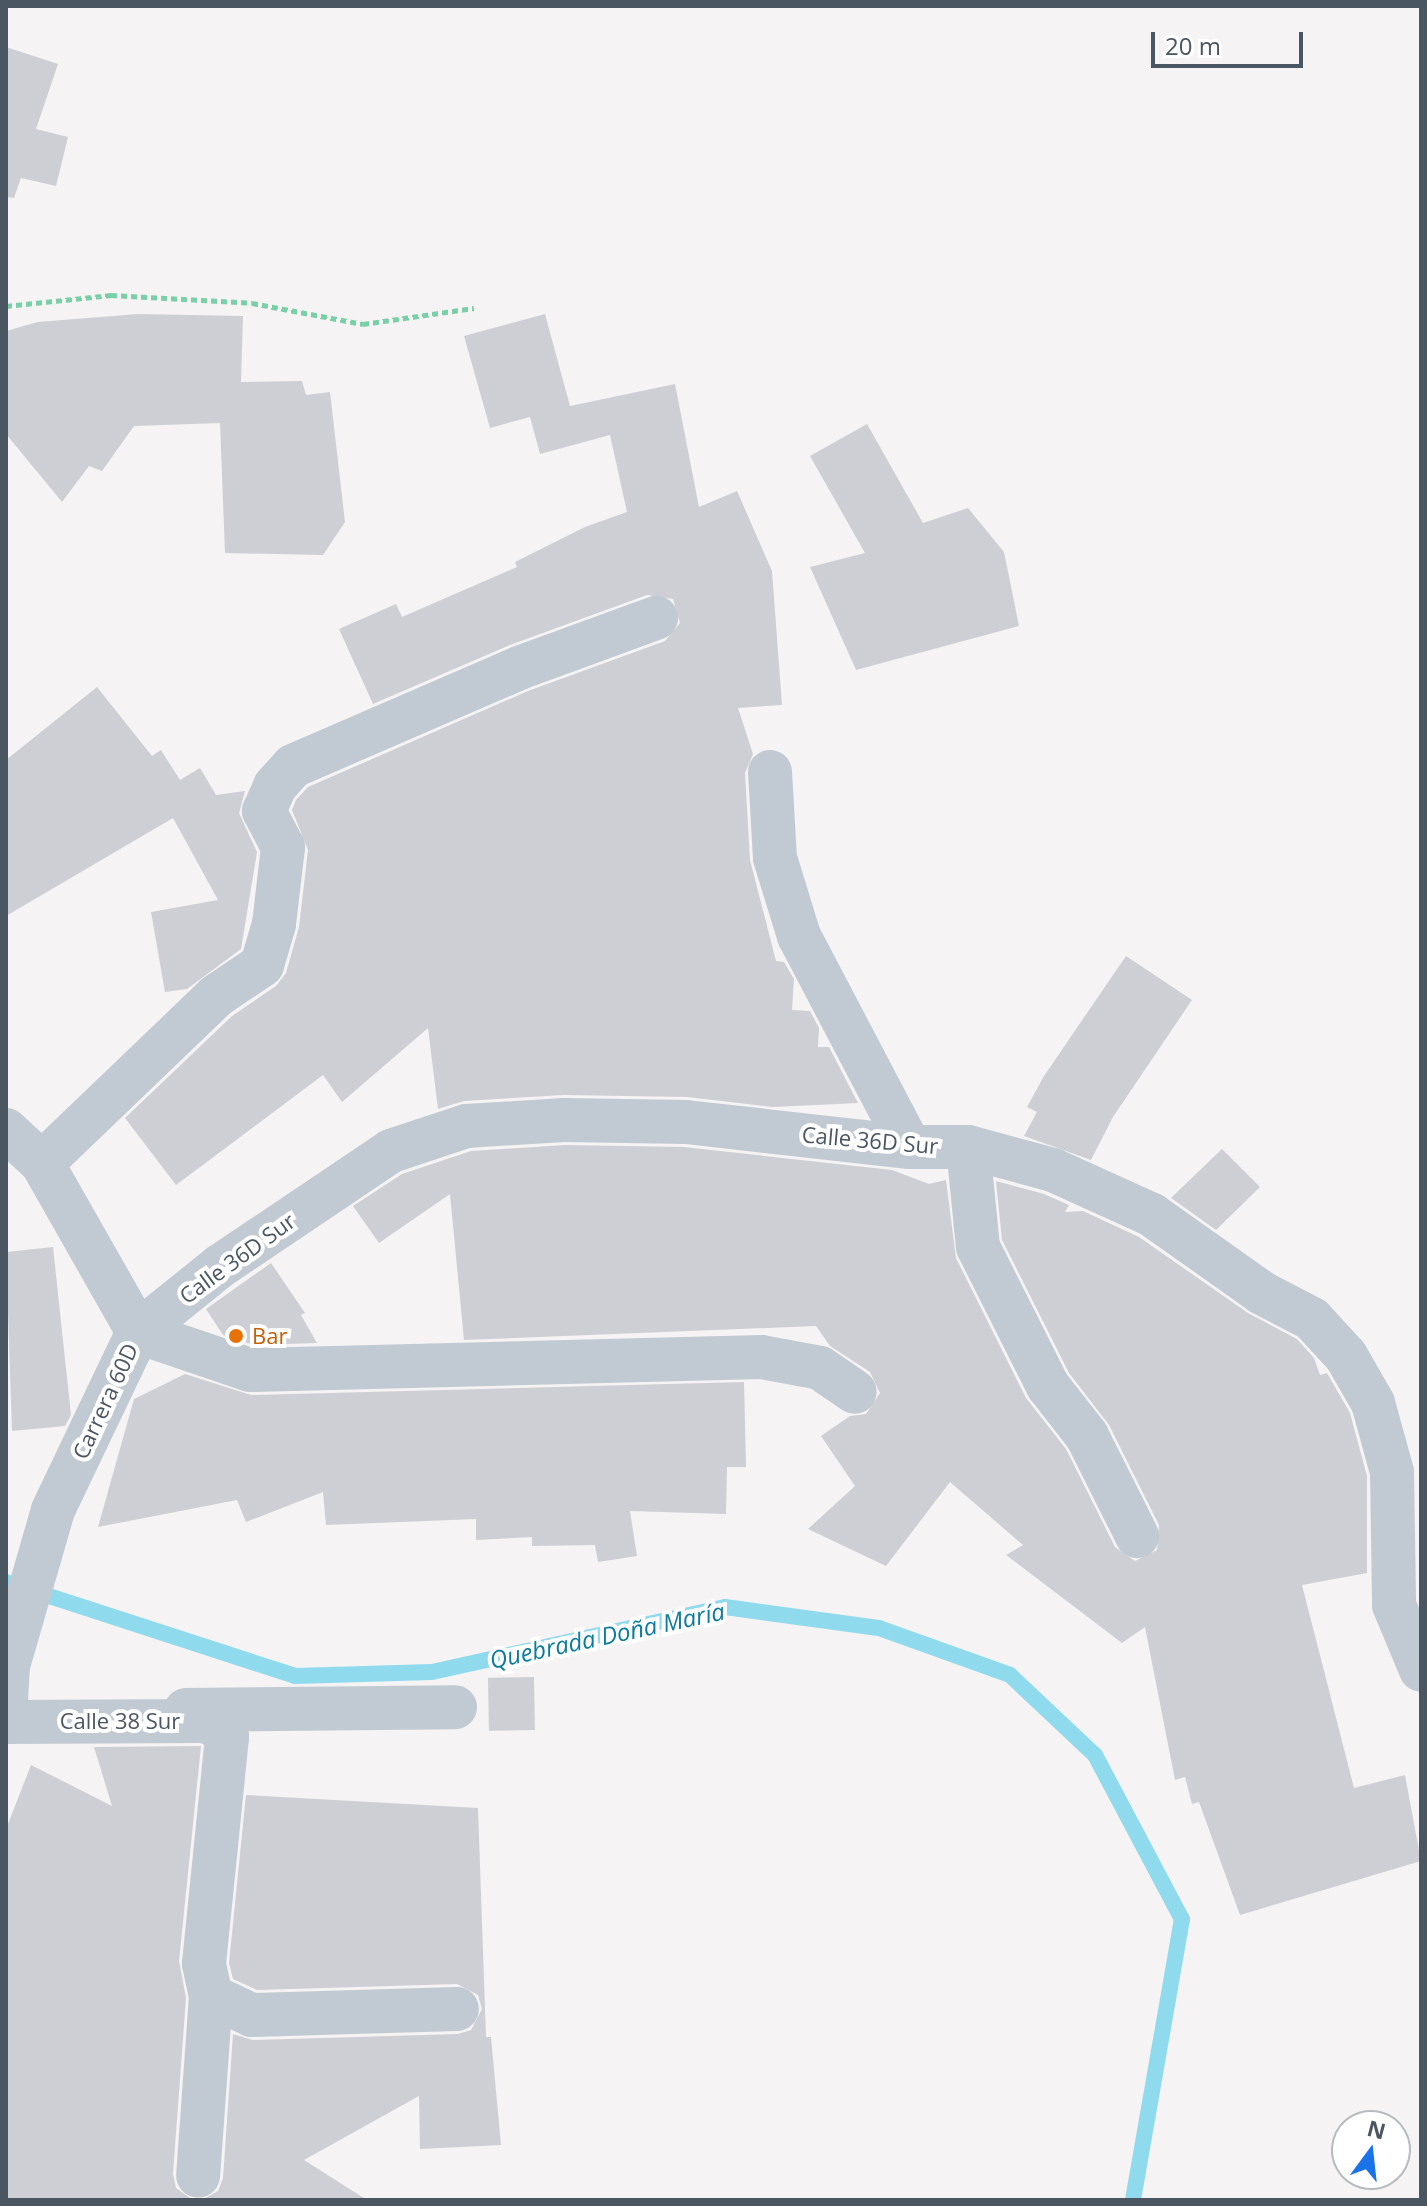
<!DOCTYPE html>
<meta charset="utf-8">
<style>
body{margin:0}
#map{position:relative;width:1427px;height:2206px;overflow:hidden;background:#f5f3f3;font-family:"Open Sans",sans-serif}
div>[style]{position:absolute}
[style*='--x']{left:calc(var(--x)*1px);top:calc(var(--y)*1px);width:calc(var(--w)*1px);rotate:calc(var(--a)*1deg)}
.stream>*{height:16px;margin:-8px;padding:0 8px;transform-origin:8px;border-radius:8px;background:#90daee}
.building>*{inset:0;background:#cdcfd5;transform-origin:0 0}
.path>*{height:5px;margin-top:-2.5px;transform-origin:0;background:repeating-linear-gradient(90deg,#7ad0a6 0 6px,transparent 0 10px)}
.street>*{height:44px;margin:-22px;padding:0 22px;transform-origin:22px;border-radius:22px;background:#c1cad2}
.dots>*{width:22px;height:22px;translate:-50% -50%;box-sizing:border-box;border:4px solid #fff;border-radius:50%}
span{translate:-50% -50%;white-space:nowrap;text-align:center;line-height:1.15;-webkit-text-stroke:8px #fff;paint-order:stroke}
.street-label{font-size:22px;color:#4a5661}
.food-label{font-size:22px;color:#c56008}
.left{translate:0 -50%;text-align:left}
.water-label{font-size:24px;color:#0c7c9b;font-style:italic}
.frame{position:absolute;inset:0;border:8px solid #4a5661;pointer-events:none}
.north{position:absolute;left:1331px;top:2110px;width:80px;height:80px;box-sizing:border-box;background:#fff;border:2px solid #b7bbc0;border-radius:50%;rotate:15deg;font-size:22px;font-weight:700;line-height:32px;text-align:center;color:#4a5661}
.north::after{content:'';display:block;margin:auto;width:28px;height:36px;background:#1a73e8;clip-path:polygon(50% 0,100% 100%,50% 72%,0 100%)}
.scale{position:absolute;left:1151px;top:32px;width:152px;height:36px;box-sizing:border-box;border:4px solid #4a5661;border-top:0;padding-left:10px;font-size:24px;line-height:28px;white-space:nowrap;color:#4a5661;-webkit-text-stroke:6px #fff;paint-order:stroke}
</style>
<div id="map">
<div class="stream">
<i style="--x:6;--y:1582;--w:304;--a:18"></i>
<i style="--x:295;--y:1676;--w:137;--a:-1.7"></i>
<i style="--x:432;--y:1672;--w:300;--a:-12.5"></i>
<i style="--x:725;--y:1607;--w:155;--a:7.8"></i>
<i style="--x:879;--y:1628;--w:139;--a:19.7"></i>
<i style="--x:1010;--y:1675;--w:117;--a:43.3"></i>
<i style="--x:1095;--y:1755;--w:186;--a:62.1"></i>
<i style="--x:1182;--y:1919;--w:285;--a:99.9"></i>
</div>
<div class="building">
<i style="clip-path:polygon(6px 47px,58px 64px,36px 129px,68px 137px,56px 186px,21px 178px,14px 198px,6px 197px)"></i>
<i style="clip-path:polygon(138px 314px,243px 316px,241px 382px,302px 381px,306px 395px,330px 392px,345px 522px,323px 555px,225px 553px,220px 423px,134px 426px,102px 471px,89px 466px,62px 502px,6px 434px,6px 331px,38px 322px)"></i>
<i style="clip-path:polygon(545px 314px,570px 406px,675px 384px,699px 507px,737px 491px,772px 571px,782px 705px,738px 708px,753px 754px,745px 773px,750px 860px,776px 961px,784px 962px,794px 979px,792px 1010px,810px 1011px,819px 1028px,818px 1047px,829px 1047px,858px 1103px,773px 1107px,687px 1097px,564px 1095px,464px 1101px,438px 1109px,428px 1028px,342px 1102px,323px 1075px,176px 1185px,125px 1118px,232px 1016px,276px 986px,286px 973px,299px 927px,308px 850px,292px 810px,296px 800px,308px 787px,528px 691px,665px 641px,680px 623px,673px 599px,647px 595px,510px 645px,373px 704px,339px 629px,396px 604px,402px 617px,517px 567px,515px 562px,585px 527px,627px 512px,610px 435px,540px 454px,530px 417px,490px 428px,464px 336px)"></i>
<i style="clip-path:polygon(867px 424px,923px 523px,968px 508px,1004px 552px,1019px 626px,856px 670px,810px 567px,865px 553px,810px 456px)"></i>
<i style="clip-path:polygon(97px 687px,152px 756px,161px 750px,180px 780px,200px 768px,216px 795px,245px 791px,239px 813px,257px 852px,241px 949px,187px 989px,165px 992px,151px 912px,218px 900px,173px 818px,6px 916px,6px 760px)"></i>
<i style="clip-path:polygon(1126px 956px,1192px 1000px,1113px 1117px,1091px 1160px,1024px 1136px,1037px 1112px,1027px 1107px,1044px 1076px)"></i>
<i style="clip-path:polygon(565px 1145px,684px 1147px,892px 1170px,929px 1184px,946px 1180px,956px 1258px,1026px 1398px,1066px 1449px,1115px 1547px,1135px 1561px,1157px 1550px,1159px 1525px,1109px 1425px,1069px 1373px,1002px 1240px,996px 1181px,1044px 1194px,1069px 1205px,1065px 1212px,1083px 1211px,1139px 1237px,1248px 1313px,1297px 1339px,1314px 1358px,1320px 1375px,1327px 1373px,1350px 1413px,1367px 1476px,1367px 1573px,1302px 1585px,1354px 1788px,1405px 1775px,1421px 1861px,1240px 1915px,1199px 1802px,1192px 1804px,1185px 1777px,1175px 1780px,1145px 1627px,1122px 1643px,1006px 1555px,1023px 1545px,950px 1482px,886px 1566px,808px 1529px,855px 1486px,821px 1436px,850px 1416px,866px 1414px,880px 1393px,870px 1372px,830px 1346px,816px 1326px,464px 1340px,450px 1194px,379px 1243px,353px 1206px,402px 1174px,471px 1151px)"></i>
<i style="clip-path:polygon(1222px 1149px,1260px 1187px,1216px 1230px,1171px 1198px)"></i>
<i style="clip-path:polygon(53px 1247px,71px 1415px,65px 1426px,12px 1431px,6px 1252px)"></i>
<i style="clip-path:polygon(271px 1263px,305px 1313px,301px 1315px,317px 1343px,254px 1345px,223px 1335px,206px 1309px)"></i>
<i style="clip-path:polygon(185px 1374px,251px 1395px,744px 1382px,746px 1467px,727px 1467px,726px 1514px,630px 1511px,637px 1556px,598px 1562px,595px 1545px,532px 1546px,532px 1537px,476px 1540px,476px 1519px,326px 1525px,323px 1492px,246px 1522px,237px 1500px,98px 1527px,134px 1399px)"></i>
<i style="left:534px;top:1677px;width:53px;height:46px;rotate:89deg"></i>
<i style="clip-path:polygon(201px 1746px,179px 1961px,186px 1998px,173px 2174px,176px 2188px,193px 2200px,6px 2200px,6px 1829px,31px 1765px,112px 1806px,94px 1747px)"></i>
<i style="clip-path:polygon(246px 1795px,478px 1808px,486px 2037px,491px 2037px,501px 2145px,420px 2149px,419px 2096px,304px 2160px,367px 2200px,202px 2200px,218px 2191px,223px 2178px,233px 2034px,253px 2040px,458px 2034px,471px 2030px,482px 2009px,478px 1995px,457px 1984px,257px 1990px,233px 1979px,229px 1963px)"></i>
</div>
<div class="path">
<i style="--x:6;--y:306;--w:106;--a:-6"></i>
<i style="--x:111;--y:295;--w:141;--a:3.2"></i>
<i style="--x:252;--y:303;--w:113;--a:10.7"></i>
<i style="--x:363;--y:324;--w:112;--a:-8.2"></i>
</div>
<div class="street">
<i style="--x:770;--y:772;--w:86;--a:86.7"></i>
<i style="--x:775;--y:858;--w:82;--a:72.9"></i>
<i style="--x:799;--y:936;--w:238;--a:62.3"></i>
<i style="--x:6;--y:1130;--w:49;--a:42.5"></i>
<i style="--x:42;--y:1163;--w:194;--a:60.4"></i>
<i style="--x:968;--y:1147;--w:100;--a:84.3"></i>
<i style="--x:978;--y:1247;--w:156;--a:63.3"></i>
<i style="--x:1048;--y:1386;--w:63;--a:52"></i>
<i style="--x:1087;--y:1436;--w:112;--a:63.4"></i>
<i style="--x:42;--y:1163;--w:241;--a:-43.8"></i>
<i style="--x:216;--y:996;--w:55;--a:-34"></i>
<i style="--x:262;--y:965;--w:43;--a:-73.7"></i>
<i style="--x:274;--y:924;--w:78;--a:-83.3"></i>
<i style="--x:283;--y:847;--w:41;--a:-117.8"></i>
<i style="--x:264;--y:811;--w:27;--a:-66"></i>
<i style="--x:275;--y:786;--w:27;--a:-48"></i>
<i style="--x:293;--y:766;--w:246;--a:-23.4"></i>
<i style="--x:519;--y:668;--w:146;--a:-20.1"></i>
<i style="--x:138;--y:1332;--w:118;--a:18.7"></i>
<i style="--x:250;--y:1370;--w:512;--a:-1.45"></i>
<i style="--x:762;--y:1357;--w:59;--a:10.7"></i>
<i style="--x:820;--y:1368;--w:42;--a:34.4"></i>
<i style="--x:6;--y:1702;--w:36;--a:-87"></i>
<i style="--x:8;--y:1666;--w:162;--a:-73.9"></i>
<i style="--x:53;--y:1510;--w:197;--a:-64.5"></i>
<i style="--x:138;--y:1332;--w:105;--a:-38.8"></i>
<i style="--x:220;--y:1266;--w:206;--a:-33.9"></i>
<i style="--x:391;--y:1151;--w:79;--a:-18.4"></i>
<i style="--x:466;--y:1126;--w:98;--a:-3.5"></i>
<i style="--x:564;--y:1120;--w:122;--a:0.9"></i>
<i style="--x:686;--y:1122;--w:225;--a:6.4"></i>
<i style="--x:910;--y:1147;--w:58;--a:0"></i>
<i style="--x:968;--y:1147;--w:88;--a:15.1"></i>
<i style="--x:1053;--y:1170;--w:109;--a:24.4"></i>
<i style="--x:1152;--y:1215;--w:135;--a:35.3"></i>
<i style="--x:1262;--y:1293;--w:56;--a:27.5"></i>
<i style="--x:1312;--y:1319;--w:50;--a:47.4"></i>
<i style="--x:1346;--y:1356;--w:54;--a:60.1"></i>
<i style="--x:1373;--y:1403;--w:72;--a:74.6"></i>
<i style="--x:1392;--y:1472;--w:133;--a:89.1"></i>
<i style="--x:1394;--y:1605;--w:70;--a:67.4"></i>
<i style="--x:186;--y:1710;--w:269;--a:-0.6"></i>
<i style="--x:6;--y:1722;--w:196;--a:-0.3"></i>
<i style="--x:202;--y:1721;--w:11;--a:10"></i>
<i style="--x:213;--y:1723;--w:20;--a:45"></i>
<i style="--x:227;--y:1737;--w:228;--a:95.8"></i>
<i style="--x:204;--y:1964;--w:33;--a:78"></i>
<i style="--x:211;--y:1996;--w:180;--a:94.1"></i>
<i style="--x:211;--y:1996;--w:45;--a:24.9"></i>
<i style="--x:252;--y:2015;--w:205;--a:-1.7"></i>
</div>
<div class="dots">
<i style="left:236px;top:1336px;background:#e8710a"></i>
</div>
<div class="street-label">
<span style="left:870px;top:1140px;rotate:5deg">Calle 36D Sur</span>
<span style="left:237px;top:1258px;rotate:-36deg">Calle 36D Sur</span>
<span style="left:105px;top:1401px;rotate:-65deg">Carrera 60D</span>
<span style="left:120px;top:1721px">Calle 38 Sur</span>
</div>
<div class="food-label">
<span class="left" style="left:252px;top:1336px">Bar</span>
</div>
<div class="water-label">
<span style="left:607px;top:1635px;rotate:-12deg">Quebrada Doña María</span>
</div>
<div class="frame"></div>
<div class="north">N</div>
<div class="scale">20 m</div>
</div>
